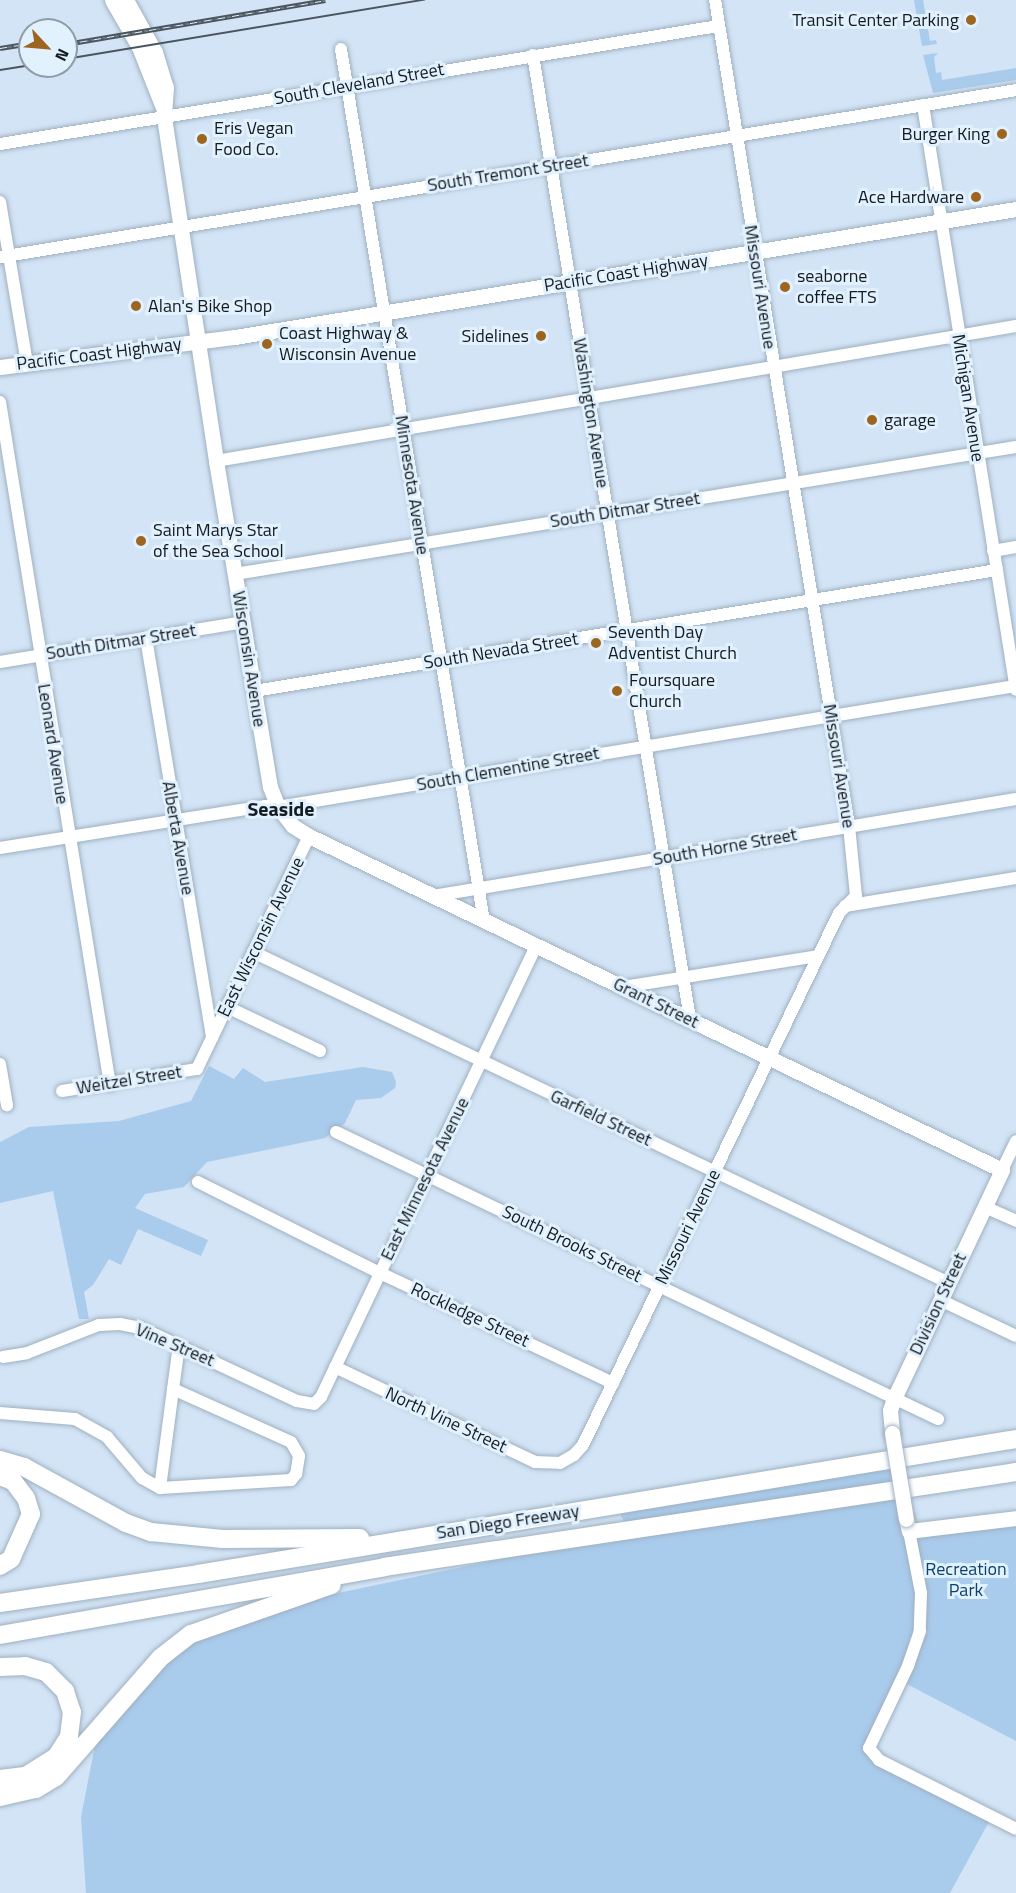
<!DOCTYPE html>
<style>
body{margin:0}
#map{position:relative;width:1016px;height:1893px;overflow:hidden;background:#d2e4f5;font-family:"Titillium Web",sans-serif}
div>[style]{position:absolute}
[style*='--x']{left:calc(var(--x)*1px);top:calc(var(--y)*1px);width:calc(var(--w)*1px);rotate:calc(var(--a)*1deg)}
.green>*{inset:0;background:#a9cbec}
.roads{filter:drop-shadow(0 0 2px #9fb0c0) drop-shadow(0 0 2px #9fb0c0)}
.minor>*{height:12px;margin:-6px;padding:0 6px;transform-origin:6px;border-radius:6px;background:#fff}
.major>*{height:15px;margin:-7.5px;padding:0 7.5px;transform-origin:7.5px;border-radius:7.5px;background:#fff}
.highway>*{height:18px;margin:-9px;padding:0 9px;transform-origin:9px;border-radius:9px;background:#fff}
.tram>*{height:1.5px;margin:-0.75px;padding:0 0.75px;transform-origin:0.75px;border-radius:0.75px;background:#4a555e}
.rail>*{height:4.5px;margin-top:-2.25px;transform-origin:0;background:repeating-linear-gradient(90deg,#e2f1fe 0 7px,#4a555e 0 14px);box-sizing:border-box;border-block:2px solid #4a555e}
.bridges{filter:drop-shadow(0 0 2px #9fb0c0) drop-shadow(0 0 2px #9fb0c0)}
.major-bridge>*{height:15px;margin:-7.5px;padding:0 7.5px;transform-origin:7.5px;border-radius:7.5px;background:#fff}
.dots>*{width:16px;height:16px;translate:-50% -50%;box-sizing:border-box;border:3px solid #e2f1fe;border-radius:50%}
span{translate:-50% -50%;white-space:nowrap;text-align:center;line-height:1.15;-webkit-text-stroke:6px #e2f1fe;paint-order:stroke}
.poi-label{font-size:18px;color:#141b21}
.right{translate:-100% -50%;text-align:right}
.left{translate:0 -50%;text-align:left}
.street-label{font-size:18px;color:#141b21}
.park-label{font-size:18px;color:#0b426c}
.neighbourhood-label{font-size:20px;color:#141b21;font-weight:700}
.north{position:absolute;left:18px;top:18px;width:60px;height:60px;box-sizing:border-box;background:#e2f1fe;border:2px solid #909ba6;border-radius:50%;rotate:116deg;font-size:16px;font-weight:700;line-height:24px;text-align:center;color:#141b21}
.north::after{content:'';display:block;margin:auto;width:21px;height:27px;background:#9c6520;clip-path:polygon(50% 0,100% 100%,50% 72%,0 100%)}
</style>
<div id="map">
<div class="green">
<i style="clip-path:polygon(914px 0,923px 0,930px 41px,936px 40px,937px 44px,922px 46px)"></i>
<i style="clip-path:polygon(938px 53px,934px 57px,936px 73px,941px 72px,942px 80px,1016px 68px,1016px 80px,933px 93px,923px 55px)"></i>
<i style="clip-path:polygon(209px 1066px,234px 1079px,243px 1068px,265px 1082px,363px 1067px,392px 1072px,396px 1082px,395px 1088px,381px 1098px,356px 1100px,345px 1123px,325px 1138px,207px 1162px,184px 1187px,145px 1194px,135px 1208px,208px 1240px,201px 1256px,138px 1229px,121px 1265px,109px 1259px,93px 1285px,84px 1292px,89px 1319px,79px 1319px,53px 1191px,0 1203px,0 1142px,29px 1127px,119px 1121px,191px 1101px)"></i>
<i style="clip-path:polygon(894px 1457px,908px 1524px,1016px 1518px,1016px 1741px,901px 1681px,871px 1749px,991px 1818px,950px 1893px,86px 1893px,81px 1817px,97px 1735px,168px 1652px,295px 1602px,630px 1532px,613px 1501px)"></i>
</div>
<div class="roads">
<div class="minor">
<i style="--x:341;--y:49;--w:884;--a:80.69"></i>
<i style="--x:533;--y:55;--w:977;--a:80.75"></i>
<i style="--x:923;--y:105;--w:592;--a:80.97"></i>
<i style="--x:0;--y:144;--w:728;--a:-9.33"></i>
<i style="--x:0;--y:202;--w:163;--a:80.5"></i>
<i style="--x:0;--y:257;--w:1030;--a:-9.33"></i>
<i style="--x:0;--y:402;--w:692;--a:80.85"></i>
<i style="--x:216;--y:461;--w:811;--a:-9.58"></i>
<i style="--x:993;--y:551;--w:23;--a:-10"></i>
<i style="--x:235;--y:574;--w:791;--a:-9.24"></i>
<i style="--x:146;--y:638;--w:405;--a:80.6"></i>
<i style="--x:0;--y:662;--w:246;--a:-9.3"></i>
<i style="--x:254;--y:691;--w:753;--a:-9.25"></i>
<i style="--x:0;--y:848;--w:268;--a:-9"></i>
<i style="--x:265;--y:806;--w:13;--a:4"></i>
<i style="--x:278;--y:807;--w:747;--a:-9.32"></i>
<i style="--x:433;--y:896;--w:591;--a:-9.45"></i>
<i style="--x:845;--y:906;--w:173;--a:-9.3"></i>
<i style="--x:253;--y:952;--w:771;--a:25.43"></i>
<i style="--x:623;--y:987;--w:197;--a:-9"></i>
<i style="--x:227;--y:1007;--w:103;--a:25.3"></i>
<i style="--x:0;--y:1064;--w:42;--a:80.3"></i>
<i style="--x:62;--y:1091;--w:137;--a:-9.3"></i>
<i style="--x:197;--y:1069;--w:259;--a:-64.3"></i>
<i style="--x:336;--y:1132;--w:667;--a:25.49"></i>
<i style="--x:1002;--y:1170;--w:32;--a:-64"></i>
<i style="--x:198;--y:1182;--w:203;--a:26.6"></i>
<i style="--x:380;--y:1273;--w:258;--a:25.3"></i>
<i style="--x:985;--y:1207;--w:34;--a:24"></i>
<i style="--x:940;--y:1300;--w:84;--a:25.3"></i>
<i style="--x:3;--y:1357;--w:24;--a:-9"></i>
<i style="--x:27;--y:1353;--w:77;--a:-21.3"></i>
<i style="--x:99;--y:1325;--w:21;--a:-3"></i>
<i style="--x:120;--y:1324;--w:21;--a:11"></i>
<i style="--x:141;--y:1328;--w:172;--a:25.1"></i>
<i style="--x:297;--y:1401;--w:17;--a:10"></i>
<i style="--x:314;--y:1404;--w:10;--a:-45"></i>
<i style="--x:321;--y:1397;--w:500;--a:-64.5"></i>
<i style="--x:335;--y:1367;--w:221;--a:25.4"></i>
<i style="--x:535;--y:1462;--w:25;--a:2"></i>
<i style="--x:560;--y:1463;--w:16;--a:-30"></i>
<i style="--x:574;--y:1455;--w:13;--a:-48"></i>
<i style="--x:583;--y:1445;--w:590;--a:-64.3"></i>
<i style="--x:839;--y:913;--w:24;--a:-45"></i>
<i style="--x:856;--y:896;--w:70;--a:-95.7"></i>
<i style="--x:849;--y:826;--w:837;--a:-99.21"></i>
<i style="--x:173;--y:1389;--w:129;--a:24.2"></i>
<i style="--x:291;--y:1442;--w:16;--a:60"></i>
<i style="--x:299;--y:1456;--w:18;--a:99"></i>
<i style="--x:296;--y:1474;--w:8;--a:130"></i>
<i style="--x:291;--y:1480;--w:131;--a:176.5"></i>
<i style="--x:160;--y:1488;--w:100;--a:-82.5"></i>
<i style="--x:173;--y:1389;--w:44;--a:-82.2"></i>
<i style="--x:0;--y:1413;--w:75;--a:4.6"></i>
<i style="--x:75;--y:1419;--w:37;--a:29"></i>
<i style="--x:107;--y:1437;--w:54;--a:49.5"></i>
<i style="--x:142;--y:1478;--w:21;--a:29"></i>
<i style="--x:909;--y:1531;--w:63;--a:79"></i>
<i style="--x:921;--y:1593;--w:38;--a:92"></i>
<i style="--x:920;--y:1631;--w:37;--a:109"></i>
<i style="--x:908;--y:1666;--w:91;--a:115.4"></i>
<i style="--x:869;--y:1748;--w:16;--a:50"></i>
<i style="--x:879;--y:1760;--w:153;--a:26.7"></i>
</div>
<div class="major">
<i style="--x:112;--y:0;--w:54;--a:60.1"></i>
<i style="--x:139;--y:47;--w:68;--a:68.4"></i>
<i style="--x:126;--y:0;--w:60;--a:60.9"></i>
<i style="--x:155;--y:52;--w:37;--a:73"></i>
<i style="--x:166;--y:87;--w:30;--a:94"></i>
<i style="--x:164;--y:117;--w:348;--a:81.4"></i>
<i style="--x:216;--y:461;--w:330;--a:80.6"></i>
<i style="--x:270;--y:787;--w:22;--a:68"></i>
<i style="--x:278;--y:807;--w:24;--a:52"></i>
<i style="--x:293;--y:826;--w:19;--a:32"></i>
<i style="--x:309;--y:836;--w:769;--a:25.73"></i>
<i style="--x:1002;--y:1170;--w:252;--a:115.3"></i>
<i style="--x:894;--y:1398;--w:13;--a:108"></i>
<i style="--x:890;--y:1410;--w:23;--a:85"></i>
<i style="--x:0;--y:367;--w:237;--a:-7.3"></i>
<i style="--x:235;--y:337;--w:791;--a:-9.31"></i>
<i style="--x:906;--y:1519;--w:12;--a:76"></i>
<i style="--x:909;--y:1531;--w:108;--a:-6.9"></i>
</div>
<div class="highway">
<i style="--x:0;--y:1460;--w:25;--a:16"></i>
<i style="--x:24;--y:1467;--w:116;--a:28.8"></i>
<i style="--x:126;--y:1523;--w:27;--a:20"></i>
<i style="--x:151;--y:1532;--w:72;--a:5.6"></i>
<i style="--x:223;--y:1539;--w:137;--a:-0.4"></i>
<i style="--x:0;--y:1476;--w:14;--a:21"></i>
<i style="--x:13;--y:1481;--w:21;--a:53"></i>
<i style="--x:26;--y:1498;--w:17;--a:73"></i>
<i style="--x:31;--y:1514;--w:49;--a:114"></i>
<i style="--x:11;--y:1559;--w:13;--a:148"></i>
<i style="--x:0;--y:1603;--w:200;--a:-8.3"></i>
<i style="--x:198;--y:1574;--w:829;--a:-9.37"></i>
<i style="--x:0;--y:1635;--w:390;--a:-10"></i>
<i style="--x:384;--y:1567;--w:639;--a:-8.55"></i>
<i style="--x:0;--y:1667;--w:25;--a:-2"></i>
<i style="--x:25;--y:1666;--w:22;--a:16"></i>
<i style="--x:46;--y:1672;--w:27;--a:45"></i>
<i style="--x:65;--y:1691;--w:22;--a:72"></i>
<i style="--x:72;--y:1712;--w:25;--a:97"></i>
<i style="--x:69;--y:1737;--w:24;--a:123"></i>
<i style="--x:56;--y:1757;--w:36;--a:148"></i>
<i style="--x:25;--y:1776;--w:25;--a:173"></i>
<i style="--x:0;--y:1797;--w:37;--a:-13"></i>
<i style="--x:36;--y:1789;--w:23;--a:-31"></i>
<i style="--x:56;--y:1777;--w:158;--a:-48.8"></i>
<i style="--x:160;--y:1658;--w:39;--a:-38"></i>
<i style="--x:191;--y:1634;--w:149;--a:-19.2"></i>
</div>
</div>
<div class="tram">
<i style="--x:66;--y:59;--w:363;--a:-9.4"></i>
<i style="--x:0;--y:70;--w:30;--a:-9"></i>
</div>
<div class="rail">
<i style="--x:66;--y:44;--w:263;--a:-9.6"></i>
<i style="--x:0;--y:48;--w:30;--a:-9"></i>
</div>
<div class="bridges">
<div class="major-bridge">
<i style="--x:892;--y:1433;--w:87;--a:80.8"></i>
</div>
</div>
<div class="dots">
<i style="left:971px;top:20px;background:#9c6520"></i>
<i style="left:1002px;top:134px;background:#9c6520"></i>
<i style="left:202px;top:139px;background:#9c6520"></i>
<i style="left:976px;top:197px;background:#9c6520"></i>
<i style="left:785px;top:287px;background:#9c6520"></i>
<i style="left:136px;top:306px;background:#9c6520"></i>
<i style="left:541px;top:336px;background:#9c6520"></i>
<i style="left:267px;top:344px;background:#9c6520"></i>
<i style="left:872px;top:420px;background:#9c6520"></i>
<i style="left:141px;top:541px;background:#9c6520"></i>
<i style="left:596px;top:643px;background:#9c6520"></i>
<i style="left:617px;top:691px;background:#9c6520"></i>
</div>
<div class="poi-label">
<span class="right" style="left:959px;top:20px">Transit Center Parking</span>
<span class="left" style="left:214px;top:139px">Eris Vegan<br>Food Co.</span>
<span class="right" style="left:990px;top:134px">Burger King</span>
<span class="right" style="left:964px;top:197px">Ace Hardware</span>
<span class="left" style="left:797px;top:287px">seaborne<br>coffee FTS</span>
<span class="left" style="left:148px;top:306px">Alan's Bike Shop</span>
<span class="left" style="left:279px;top:344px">Coast Highway &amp;<br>Wisconsin Avenue</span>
<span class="right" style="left:529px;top:336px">Sidelines</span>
<span class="left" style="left:884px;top:420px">garage</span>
<span class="left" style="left:153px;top:541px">Saint Marys Star<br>of the Sea School</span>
<span class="left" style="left:608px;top:643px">Seventh Day<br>Adventist Church</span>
<span class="left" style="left:629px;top:691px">Foursquare<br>Church</span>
</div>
<div class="street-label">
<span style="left:359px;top:84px;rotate:-10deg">South Cleveland Street</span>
<span style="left:508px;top:173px;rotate:-9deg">South Tremont Street</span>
<span style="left:626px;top:273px;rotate:-9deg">Pacific Coast Highway</span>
<span style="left:760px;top:287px;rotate:81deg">Missouri Avenue</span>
<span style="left:99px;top:354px;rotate:-7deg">Pacific Coast Highway</span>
<span style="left:968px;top:398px;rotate:81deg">Michigan Avenue</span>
<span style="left:591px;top:413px;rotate:81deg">Washington Avenue</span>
<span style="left:412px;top:485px;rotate:81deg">Minnesota Avenue</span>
<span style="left:625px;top:510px;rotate:-9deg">South Ditmar Street</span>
<span style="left:121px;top:642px;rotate:-9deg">South Ditmar Street</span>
<span style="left:501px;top:651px;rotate:-9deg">South Nevada Street</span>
<span style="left:249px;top:659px;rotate:81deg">Wisconsin Avenue</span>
<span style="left:53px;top:744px;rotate:81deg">Leonard Avenue</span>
<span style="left:839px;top:766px;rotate:81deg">Missouri Avenue</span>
<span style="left:508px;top:769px;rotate:-10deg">South Clementine Street</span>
<span style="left:178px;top:838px;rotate:80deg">Alberta Avenue</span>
<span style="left:725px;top:847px;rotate:-10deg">South Horne Street</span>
<span style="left:261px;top:937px;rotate:-64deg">East Wisconsin Avenue</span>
<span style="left:656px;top:1003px;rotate:26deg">Grant Street</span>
<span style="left:129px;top:1080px;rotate:-9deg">Weitzel Street</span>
<span style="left:601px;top:1118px;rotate:25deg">Garfield Street</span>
<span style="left:425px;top:1179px;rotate:-64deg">East Minnesota Avenue</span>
<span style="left:688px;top:1227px;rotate:-64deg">Missouri Avenue</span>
<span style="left:572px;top:1244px;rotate:26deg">South Brooks Street</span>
<span style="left:938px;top:1304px;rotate:-65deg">Division Street</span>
<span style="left:470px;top:1315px;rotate:25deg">Rockledge Street</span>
<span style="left:175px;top:1345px;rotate:23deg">Vine Street</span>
<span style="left:446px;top:1420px;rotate:25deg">North Vine Street</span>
<span style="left:508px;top:1522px;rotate:-9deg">San Diego Freeway</span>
</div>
<div class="park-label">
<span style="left:966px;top:1580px">Recreation<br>Park</span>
</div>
<div class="neighbourhood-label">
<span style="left:281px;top:808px">Seaside</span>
</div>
<div class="north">N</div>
</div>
